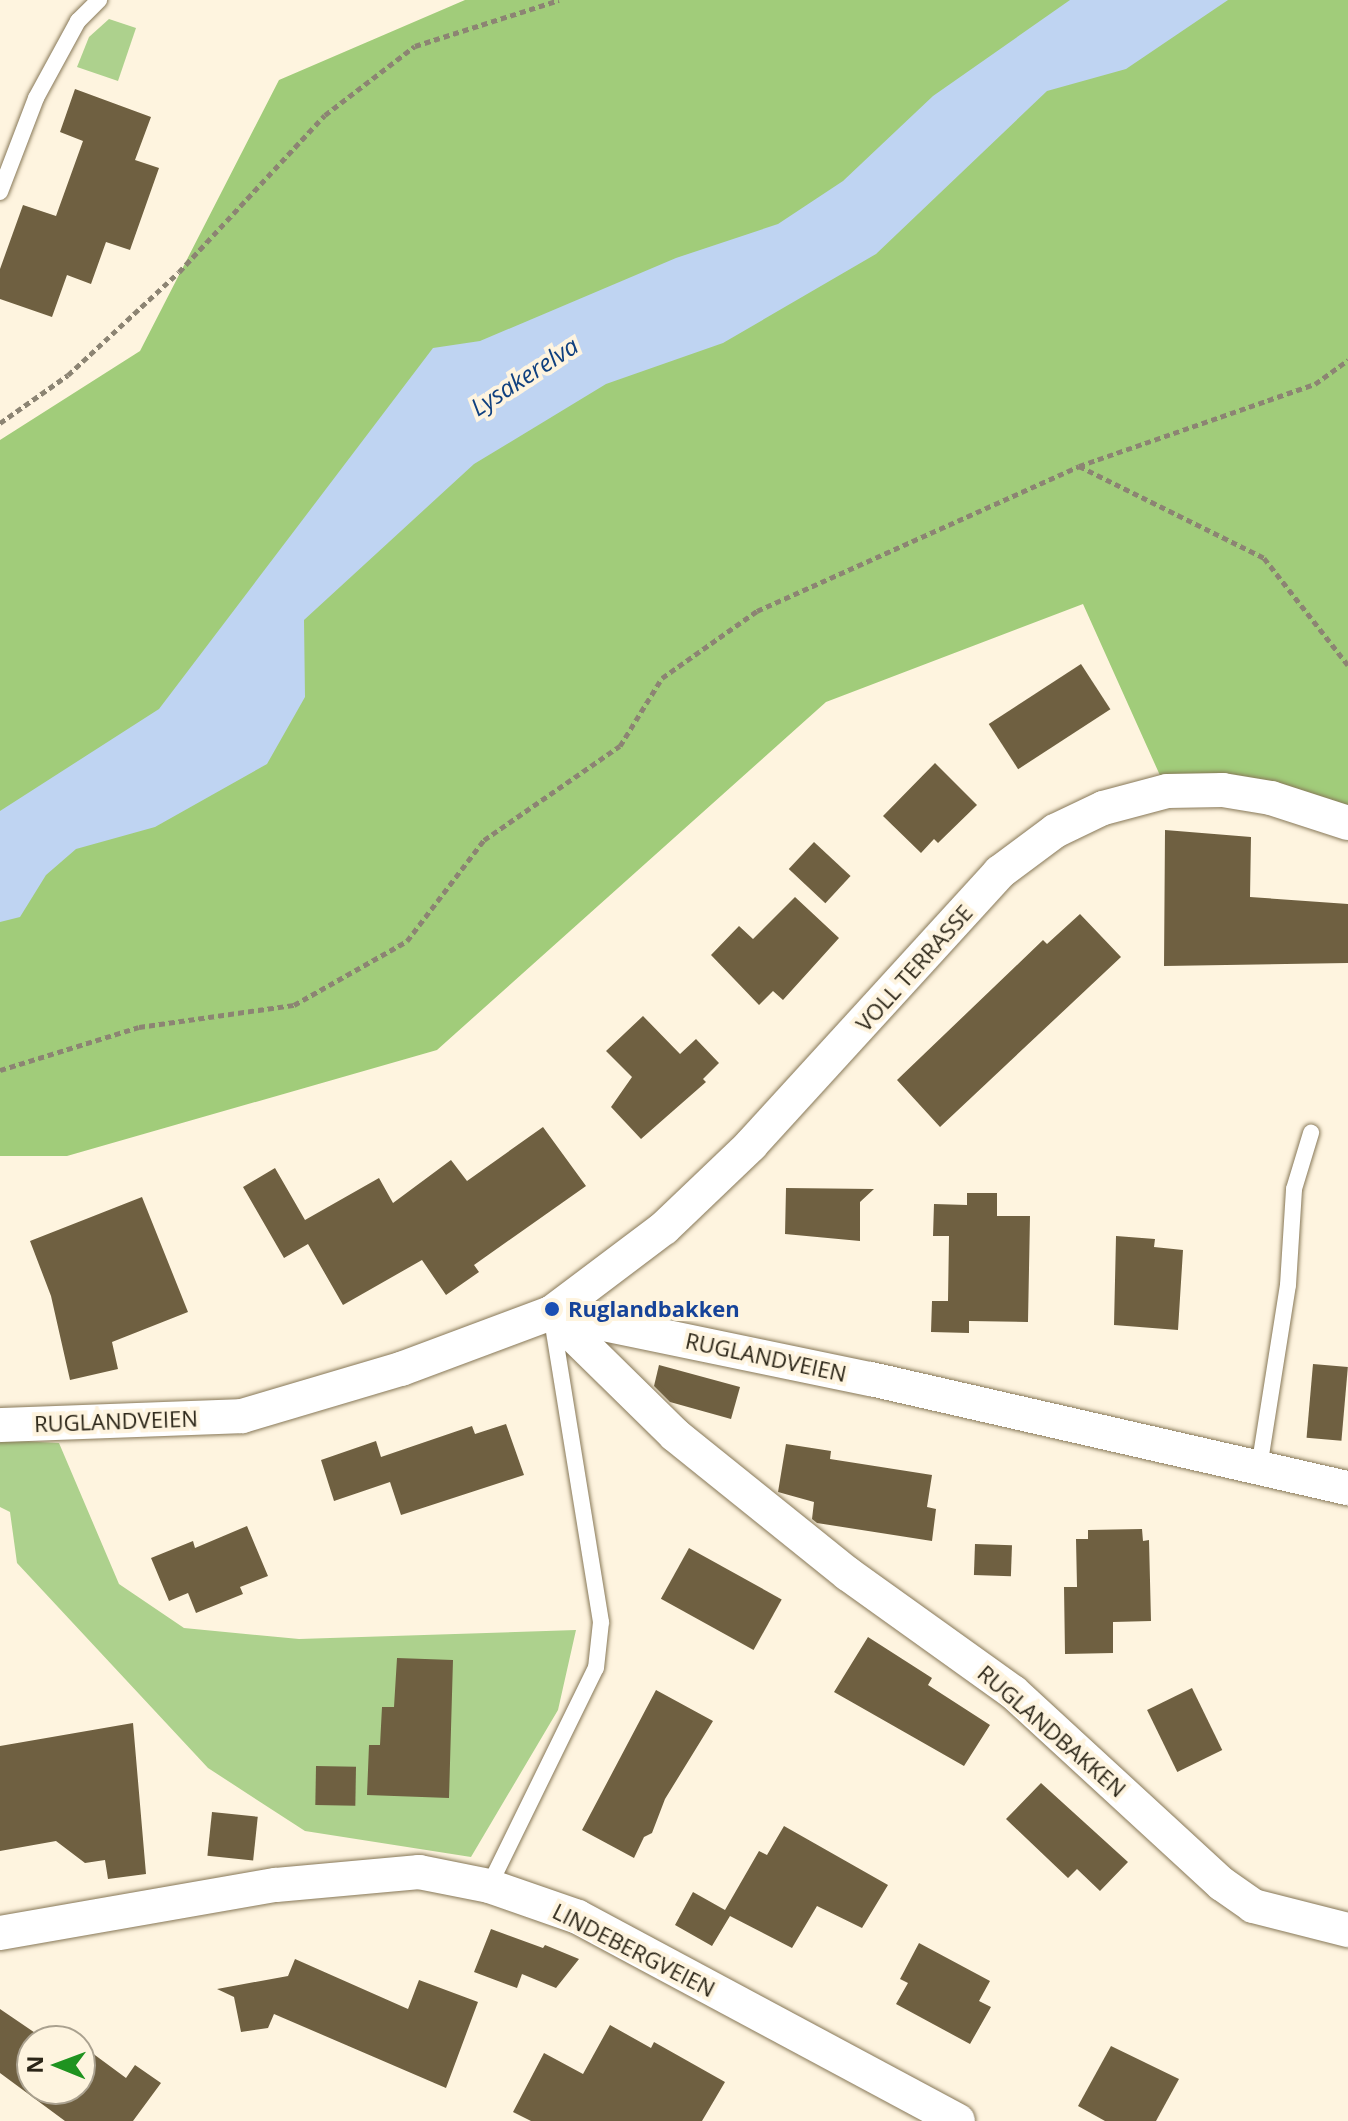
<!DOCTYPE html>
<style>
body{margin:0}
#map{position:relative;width:1348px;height:2121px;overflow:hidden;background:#fef4df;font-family:"Open Sans",sans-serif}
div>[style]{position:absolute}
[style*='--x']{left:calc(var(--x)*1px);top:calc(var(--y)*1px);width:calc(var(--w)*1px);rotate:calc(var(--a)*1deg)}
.green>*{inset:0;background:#add18d}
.forest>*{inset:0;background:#a1cc7a}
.water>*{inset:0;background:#bfd4f2}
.building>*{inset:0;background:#6f6041;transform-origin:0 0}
.path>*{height:5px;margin-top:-2.5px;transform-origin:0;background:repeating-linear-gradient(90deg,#8c8473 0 6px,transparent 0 10px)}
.roads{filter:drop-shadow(0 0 2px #877858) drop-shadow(0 0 2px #877858)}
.service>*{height:16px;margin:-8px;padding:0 8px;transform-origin:8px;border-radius:8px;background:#fff}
.minor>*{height:34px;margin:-17px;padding:0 17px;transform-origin:17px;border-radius:17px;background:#fff}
.dots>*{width:22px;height:22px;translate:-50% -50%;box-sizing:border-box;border:4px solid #fef4df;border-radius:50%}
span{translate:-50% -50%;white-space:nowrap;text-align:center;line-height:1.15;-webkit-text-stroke:8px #fef4df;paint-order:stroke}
.street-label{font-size:22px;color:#2b2517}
.transit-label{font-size:22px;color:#164399;font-weight:700}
.left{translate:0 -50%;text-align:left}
.water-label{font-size:24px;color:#0f407f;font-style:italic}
.north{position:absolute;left:16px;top:2025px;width:80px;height:80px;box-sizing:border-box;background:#fef4df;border:2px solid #aaa18f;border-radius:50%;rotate:271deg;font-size:22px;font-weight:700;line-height:32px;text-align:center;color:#2b2517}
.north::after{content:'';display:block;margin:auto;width:28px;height:36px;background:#1f9320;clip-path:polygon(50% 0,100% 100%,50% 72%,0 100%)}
</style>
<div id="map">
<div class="green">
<i style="clip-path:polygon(109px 19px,136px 28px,118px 81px,77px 67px,89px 37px)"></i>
<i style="clip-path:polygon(0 1440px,59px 1443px,119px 1584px,184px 1628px,299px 1639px,576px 1630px,558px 1710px,471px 1857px,305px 1831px,208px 1768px,17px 1563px,10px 1512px,0 1507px)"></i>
</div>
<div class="forest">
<i style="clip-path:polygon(465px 0,1348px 0,1348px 823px,1167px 791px,1083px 604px,826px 702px,437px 1050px,67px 1156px,0 1156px,0 440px,140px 351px,279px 80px)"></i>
</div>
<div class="water">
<i style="clip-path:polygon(1070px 0,1228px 0,1126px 69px,1047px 91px,876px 254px,723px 343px,606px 384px,474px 464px,304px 620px,305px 697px,267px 764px,155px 827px,76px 849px,46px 875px,20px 917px,0 922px,0 811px,159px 709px,433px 348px,480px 341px,676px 258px,778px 224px,843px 181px,933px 96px)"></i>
</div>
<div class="building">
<i style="clip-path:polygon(75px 89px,151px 117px,135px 160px,159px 168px,130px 250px,106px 242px,91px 284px,67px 275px,52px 317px,0 299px,0 269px,23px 205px,56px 216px,83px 141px,60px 132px)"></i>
<i style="left:1081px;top:664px;width:54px;height:110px;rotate:57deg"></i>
<i style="clip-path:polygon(935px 763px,977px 805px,938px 843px,934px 839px,921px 853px,883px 816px)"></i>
<i style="clip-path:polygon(1165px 830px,1251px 837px,1250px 897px,1348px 904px,1348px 963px,1164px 966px)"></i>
<i style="left:814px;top:842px;width:50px;height:37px;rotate:43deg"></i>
<i style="clip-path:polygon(795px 897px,839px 938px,783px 1000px,773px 991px,759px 1005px,711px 955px,739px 926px,753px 939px)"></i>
<i style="clip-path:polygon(1080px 914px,1121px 957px,940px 1127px,897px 1080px,1043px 940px,1047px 944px)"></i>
<i style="clip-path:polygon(643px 1016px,680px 1054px,696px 1039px,719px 1063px,703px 1079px,706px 1082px,641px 1139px,611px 1107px,632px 1077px,606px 1051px)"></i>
<i style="clip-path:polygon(543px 1127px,586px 1186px,474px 1265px,479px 1272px,446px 1295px,422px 1260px,343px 1305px,308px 1244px,284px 1258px,243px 1187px,275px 1168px,305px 1220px,379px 1178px,393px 1203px,451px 1160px,467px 1181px)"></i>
<i style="clip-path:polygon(786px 1188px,874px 1189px,860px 1202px,860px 1241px,785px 1234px)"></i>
<i style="clip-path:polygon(967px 1193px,997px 1193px,997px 1216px,1030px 1216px,1028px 1322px,969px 1321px,969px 1333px,931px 1332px,932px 1301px,948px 1301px,949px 1236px,933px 1236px,934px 1204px,967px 1205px)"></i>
<i style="clip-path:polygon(142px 1197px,188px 1312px,112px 1342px,118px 1369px,70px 1380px,51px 1296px,30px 1241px)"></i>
<i style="clip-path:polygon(1116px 1236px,1155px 1239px,1154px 1247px,1183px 1250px,1178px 1330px,1114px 1325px)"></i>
<i style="left:1313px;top:1364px;width:35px;height:74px;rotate:5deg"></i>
<i style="clip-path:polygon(659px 1365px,740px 1387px,731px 1419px,670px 1402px,654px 1386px)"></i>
<i style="clip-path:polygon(506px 1424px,524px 1475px,401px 1515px,390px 1482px,334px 1501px,321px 1460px,376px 1441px,381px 1457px,472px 1426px,475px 1434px)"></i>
<i style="clip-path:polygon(786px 1444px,831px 1451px,830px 1459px,932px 1475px,927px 1507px,936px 1509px,932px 1541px,817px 1523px,812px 1519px,814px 1502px,778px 1492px)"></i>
<i style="clip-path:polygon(247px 1526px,268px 1576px,240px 1587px,243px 1594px,196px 1613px,188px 1593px,169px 1601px,151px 1558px,193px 1541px,195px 1548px)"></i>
<i style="clip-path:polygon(1142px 1529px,1143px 1541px,1149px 1540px,1151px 1621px,1113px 1622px,1113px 1653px,1065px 1654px,1064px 1587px,1077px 1587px,1076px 1539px,1088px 1539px,1088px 1530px)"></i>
<i style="left:975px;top:1544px;width:37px;height:31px;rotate:2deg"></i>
<i style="left:689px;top:1548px;width:106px;height:58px;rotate:29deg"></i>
<i style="clip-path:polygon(868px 1637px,932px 1678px,928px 1685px,990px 1725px,964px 1766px,834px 1692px)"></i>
<i style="clip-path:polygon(397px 1658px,453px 1660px,449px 1798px,367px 1795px,369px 1745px,380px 1745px,382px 1707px,394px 1707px)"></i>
<i style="left:1192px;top:1688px;width:69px;height:50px;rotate:64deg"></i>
<i style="clip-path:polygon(656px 1690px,713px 1721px,665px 1799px,652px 1833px,644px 1837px,634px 1858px,582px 1830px)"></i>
<i style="clip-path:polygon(133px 1723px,146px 1874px,108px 1879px,105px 1860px,85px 1863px,56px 1841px,0 1851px,0 1746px)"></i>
<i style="left:316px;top:1766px;width:40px;height:39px;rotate:1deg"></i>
<i style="clip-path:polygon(1041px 1783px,1128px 1862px,1100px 1891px,1077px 1869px,1068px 1878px,1006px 1819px)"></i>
<i style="left:212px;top:1812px;width:46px;height:44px;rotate:6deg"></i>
<i style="clip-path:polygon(784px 1826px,888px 1885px,862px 1928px,817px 1906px,792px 1948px,730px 1916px,712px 1946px,675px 1925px,693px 1892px,725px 1910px,759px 1851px,767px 1855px)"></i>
<i style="clip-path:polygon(491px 1929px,543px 1948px,545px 1945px,579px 1959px,556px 1988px,522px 1974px,517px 1988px,474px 1972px)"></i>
<i style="clip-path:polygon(919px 1943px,990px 1981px,979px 2001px,991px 2007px,970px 2044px,896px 2004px,908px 1983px,900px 1979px)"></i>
<i style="clip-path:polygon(295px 1959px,408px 2009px,419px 1980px,478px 2002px,446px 2088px,274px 2014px,268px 2028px,241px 2032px,234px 1997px,217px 1989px,288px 1976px)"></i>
<i style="clip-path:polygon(0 2009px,47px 2041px,32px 2041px,32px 2089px,80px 2089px,80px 2044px,126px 2078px,135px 2065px,161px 2083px,133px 2121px,65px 2121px,0 2073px)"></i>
<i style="clip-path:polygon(610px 2025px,651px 2048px,654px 2042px,725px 2082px,702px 2121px,531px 2121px,513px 2112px,544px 2053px,583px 2074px)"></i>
<i style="clip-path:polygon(1111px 2046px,1179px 2079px,1156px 2121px,1105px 2121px,1078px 2106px)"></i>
</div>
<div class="path">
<i style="--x:0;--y:423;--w:83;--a:-35.2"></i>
<i style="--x:68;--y:375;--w:151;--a:-42.9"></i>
<i style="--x:179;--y:272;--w:214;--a:-47.1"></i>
<i style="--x:325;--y:115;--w:113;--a:-37.5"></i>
<i style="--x:415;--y:46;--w:151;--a:-17.7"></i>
<i style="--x:1079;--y:466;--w:207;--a:26.4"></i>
<i style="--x:1264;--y:558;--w:136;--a:51.9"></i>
<i style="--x:0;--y:1070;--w:145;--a:-17.2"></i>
<i style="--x:139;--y:1027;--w:157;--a:-8.1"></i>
<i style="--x:294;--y:1005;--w:130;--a:-29.5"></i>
<i style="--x:407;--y:941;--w:127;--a:-52.7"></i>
<i style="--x:484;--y:840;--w:165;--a:-34.7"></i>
<i style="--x:620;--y:746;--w:80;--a:-58.3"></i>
<i style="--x:662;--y:678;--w:116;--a:-35.2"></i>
<i style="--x:757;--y:611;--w:353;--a:-24.2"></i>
<i style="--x:1079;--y:466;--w:250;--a:-19.2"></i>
<i style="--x:1315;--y:384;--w:41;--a:-36"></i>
</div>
<div class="roads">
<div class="service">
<i style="--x:0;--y:192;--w:101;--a:-69"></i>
<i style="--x:36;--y:98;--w:88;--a:-61.4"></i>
<i style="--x:78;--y:21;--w:30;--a:-45"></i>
<i style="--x:1259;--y:1468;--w:185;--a:-81"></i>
<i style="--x:1288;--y:1285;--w:96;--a:-86.4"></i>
<i style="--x:1294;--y:1189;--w:59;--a:-73.1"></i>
<i style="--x:489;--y:1886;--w:243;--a:-63.9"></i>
<i style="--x:596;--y:1668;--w:46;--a:-83.8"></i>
<i style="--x:601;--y:1622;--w:306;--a:-99.2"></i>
</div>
<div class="minor">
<i style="--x:1348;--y:823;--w:81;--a:-162"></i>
<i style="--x:1271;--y:798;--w:49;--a:-170.5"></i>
<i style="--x:1223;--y:790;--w:56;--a:179"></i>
<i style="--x:1167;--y:791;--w:66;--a:165.1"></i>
<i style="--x:1103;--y:808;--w:53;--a:154.4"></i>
<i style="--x:1055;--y:831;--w:69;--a:143.3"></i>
<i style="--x:1000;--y:872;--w:369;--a:132.4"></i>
<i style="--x:751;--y:1145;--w:120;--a:136.3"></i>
<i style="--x:664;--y:1228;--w:141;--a:143"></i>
<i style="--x:551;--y:1313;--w:174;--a:44.5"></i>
<i style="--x:675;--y:1435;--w:222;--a:38.8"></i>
<i style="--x:848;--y:1574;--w:203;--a:35.6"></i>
<i style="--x:1013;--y:1692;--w:284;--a:42.6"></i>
<i style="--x:1222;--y:1884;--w:38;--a:35"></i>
<i style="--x:1253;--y:1906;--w:98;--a:14.2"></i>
<i style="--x:0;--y:1425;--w:242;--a:-2.1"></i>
<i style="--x:242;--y:1416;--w:166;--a:-16.5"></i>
<i style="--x:401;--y:1369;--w:160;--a:-20.5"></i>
<i style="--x:551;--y:1313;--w:327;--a:11.7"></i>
<i style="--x:871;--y:1379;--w:489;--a:12.9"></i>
<i style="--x:0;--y:1933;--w:280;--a:-9.9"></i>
<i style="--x:276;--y:1885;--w:144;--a:-5.2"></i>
<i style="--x:419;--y:1872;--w:71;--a:11.3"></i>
<i style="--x:489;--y:1886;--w:94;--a:19.2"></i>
<i style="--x:578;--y:1917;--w:431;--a:28.2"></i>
</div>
</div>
<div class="dots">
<i style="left:552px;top:1309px;background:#1a4fb4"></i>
</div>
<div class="street-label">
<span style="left:914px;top:968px;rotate:-48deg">VOLL TERRASSE</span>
<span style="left:766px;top:1357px;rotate:12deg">RUGLANDVEIEN</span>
<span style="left:116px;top:1421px;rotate:-2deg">RUGLANDVEIEN</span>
<span style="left:1052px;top:1731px;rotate:41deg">RUGLANDBAKKEN</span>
<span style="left:634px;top:1950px;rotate:27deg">LINDEBERGVEIEN</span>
</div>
<div class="transit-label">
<span class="left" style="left:568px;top:1309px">Ruglandbakken</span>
</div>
<div class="water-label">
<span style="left:524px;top:376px;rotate:-33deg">Lysakerelva</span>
</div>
<div class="north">N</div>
</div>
